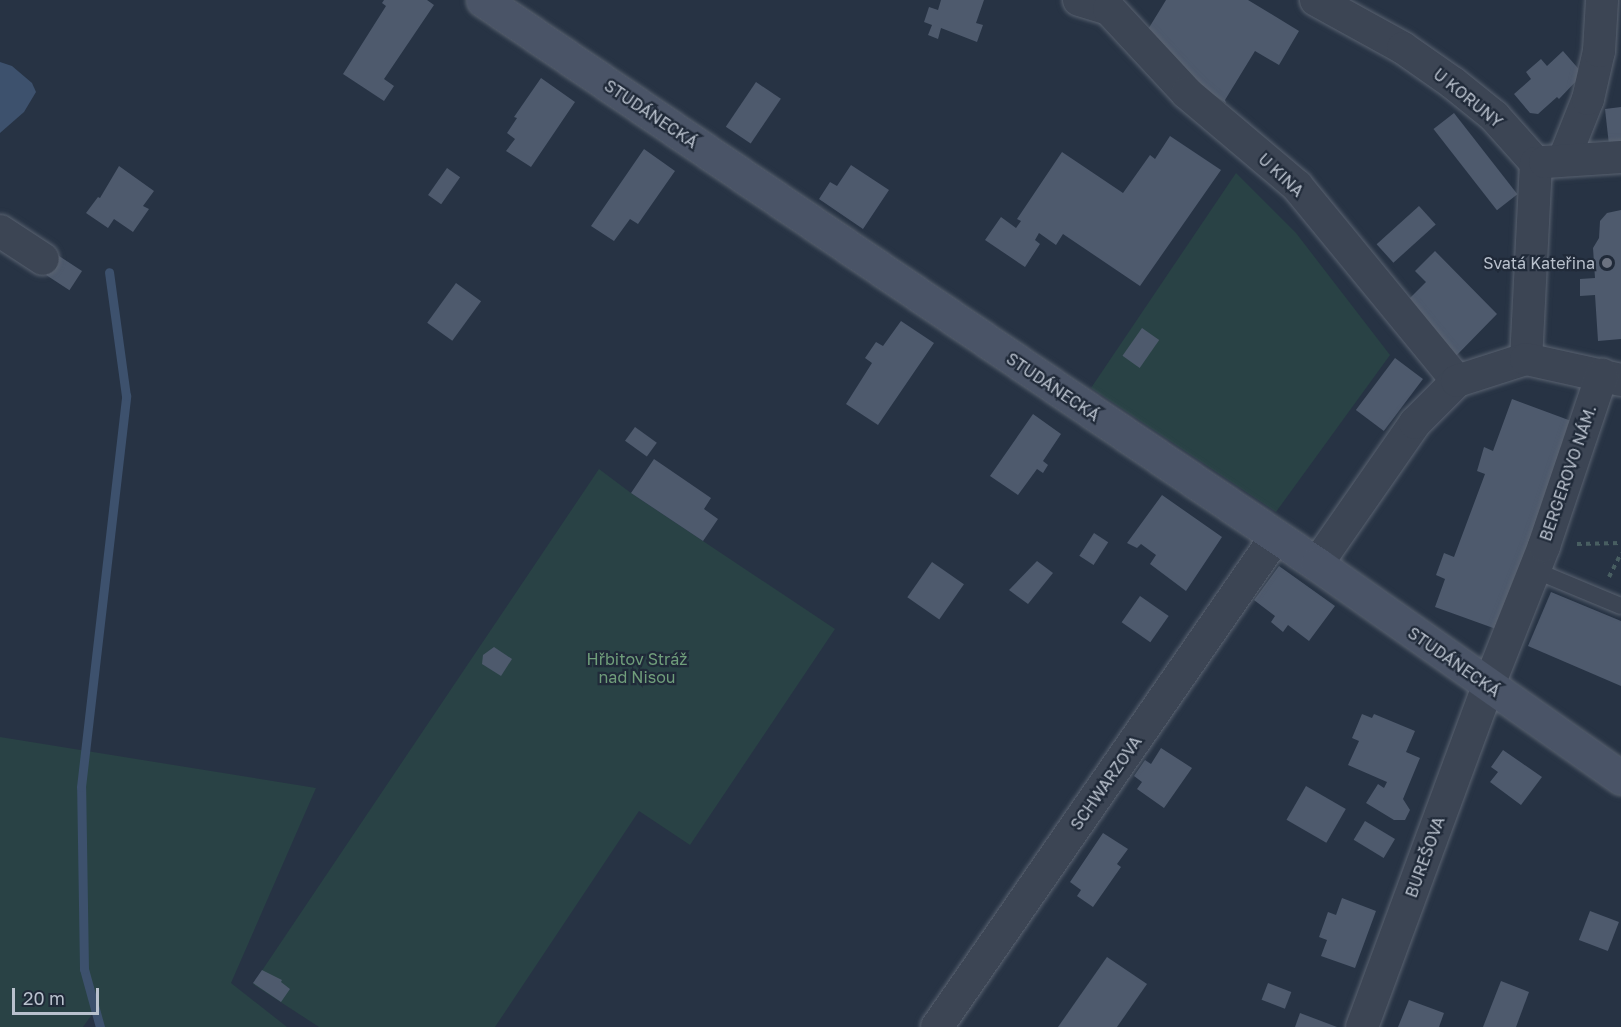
<!DOCTYPE html>
<meta charset="utf-8">
<style>
body{margin:0}
#map{position:relative;width:1621px;height:1027px;overflow:hidden;background:#273344;font-family:"Golos Text",sans-serif}
div>[style]{position:absolute}
[style*='--x']{left:calc(var(--x)*1px);top:calc(var(--y)*1px);width:calc(var(--w)*1px);rotate:calc(var(--a)*1deg)}
.green>*{inset:0;background:#294245}
.water>*{inset:0;background:#3d516d}
.stream>*{height:9px;margin:-4.5px;padding:0 4.5px;transform-origin:4.5px;border-radius:4.5px;background:#3d516d}
.building>*{inset:0;background:#4e5a6d;transform-origin:0 0}
.path>*{height:4px;margin-top:-2px;transform-origin:0;background:repeating-linear-gradient(90deg,#485e61 0 4.5px,transparent 0 9px)}
.roads{filter:drop-shadow(0 0 2px #5a6371) drop-shadow(0 0 2px #5a6371)}
.lane>*{height:16px;margin:-8px;padding:0 8px;transform-origin:8px;border-radius:8px;background:#3c4554}
.street>*{height:32px;margin:-16px;padding:0 16px;transform-origin:16px;border-radius:16px;background:#3c4554}
.secondary>*{height:33px;margin:-16.5px;padding:0 16.5px;transform-origin:16.5px;border-radius:16.5px;background:#4a5467}
.dots>*{width:16px;height:16px;translate:-50% -50%;box-sizing:border-box;border:3px solid #202a39;border-radius:50%}
span{translate:-50% -50%;white-space:nowrap;text-align:center;line-height:1.15;-webkit-text-stroke:4.5px #202a39;paint-order:stroke}
.street-label{font-size:16px;color:#b9c1cd}
.poi-label{font-size:16px;color:#b9c1cd}
.right{translate:-100% -50%;text-align:right}
.park-label{font-size:16px;color:#709e7b}
.scale{position:absolute;left:12px;top:988px;width:87px;height:27px;box-sizing:border-box;border:3px solid #b9c1cd;border-top:0;padding-left:8px;font-size:18px;line-height:21px;white-space:nowrap;color:#b9c1cd;-webkit-text-stroke:4px #202a39;paint-order:stroke}
</style>
<div id="map">
<div class="green">
<i style="clip-path:polygon(1236px 173px,1296px 233px,1390px 355px,1276px 512px,1091px 388px)"></i>
<i style="clip-path:polygon(599px 469px,631px 493px,835px 629px,690px 845px,639px 811px,495px 1027px,319px 1027px,253px 984px)"></i>
<i style="clip-path:polygon(0 737px,316px 788px,231px 983px,287px 1027px,98px 1027px,93px 1013px,83px 1027px,0 1027px)"></i>
</div>
<div class="water">
<i style="clip-path:polygon(0 62px,12px 66px,32px 83px,36px 92px,24px 112px,0 133px)"></i>
</div>
<div class="stream">
<i style="--x:100;--y:1027;--w:60;--a:-105.4"></i>
<i style="--x:84;--y:969;--w:182;--a:-90.9"></i>
<i style="--x:81;--y:787;--w:394;--a:-83.4"></i>
<i style="--x:126;--y:396;--w:125;--a:-97.8"></i>
</div>
<div class="building">
<i style="clip-path:polygon(384px 0,427px 0,434px 5px,384px 79px,394px 86px,384px 101px,343px 74px,386px 6px,382px 3px)"></i>
<i style="clip-path:polygon(941px 0,984px 0,976px 23px,983px 25px,977px 42px,941px 28px,938px 39px,928px 35px,932px 25px,924px 22px,929px 7px,938px 10px)"></i>
<i style="clip-path:polygon(1166px 0,1248px 0,1299px 31px,1279px 65px,1255px 51px,1225px 100px,1226px 103px,1203px 88px,1147px 31px)"></i>
<i style="clip-path:polygon(1563px 51px,1583px 74px,1559px 99px,1557px 97px,1538px 114px,1530px 113px,1514px 94px,1531px 79px,1526px 72px,1541px 59px,1547px 66px)"></i>
<i style="clip-path:polygon(541px 78px,575px 102px,531px 167px,506px 151px,515px 139px,507px 133px,517px 118px,514px 117px)"></i>
<i style="left:756px;top:82px;width:30px;height:54px;rotate:34deg"></i>
<i style="clip-path:polygon(1621px 107px,1621px 152px,1610px 154px,1605px 109px)"></i>
<i style="left:1454px;top:113px;width:103px;height:26px;rotate:52deg"></i>
<i style="clip-path:polygon(1170px 136px,1221px 170px,1140px 286px,1063px 234px,1056px 245px,1039px 233px,1035px 240px,1040px 244px,1025px 267px,985px 240px,1001px 217px,1016px 228px,1021px 221px,1017px 219px,1062px 152px,1123px 193px,1150px 155px,1155px 159px)"></i>
<i style="clip-path:polygon(644px 149px,675px 171px,638px 224px,630px 219px,614px 241px,591px 226px)"></i>
<i style="clip-path:polygon(851px 165px,889px 190px,863px 229px,819px 199px,830px 182px,837px 186px)"></i>
<i style="clip-path:polygon(119px 166px,154px 191px,143px 206px,149px 209px,133px 232px,114px 219px,108px 228px,86px 213px,98px 197px,100px 198px)"></i>
<i style="left:447px;top:168px;width:16px;height:33px;rotate:35deg"></i>
<i style="left:1419px;top:206px;width:25px;height:57px;rotate:48deg"></i>
<i style="clip-path:polygon(1621px 210px,1621px 339px,1598px 341px,1595px 295px,1580px 296px,1580px 279px,1595px 278px,1593px 248px,1599px 238px,1600px 221px,1607px 213px)"></i>
<i style="clip-path:polygon(1435px 251px,1497px 314px,1455px 357px,1403px 305px,1426px 282px,1415px 271px)"></i>
<i style="left:56px;top:254px;width:31px;height:23px;rotate:33deg"></i>
<i style="left:456px;top:283px;width:31px;height:49px;rotate:36deg"></i>
<i style="clip-path:polygon(901px 321px,934px 343px,878px 425px,846px 404px,872px 363px,865px 358px,876px 342px,883px 346px)"></i>
<i style="left:1142px;top:328px;width:21px;height:34px;rotate:35deg"></i>
<i style="left:1395px;top:358px;width:35px;height:65px;rotate:37deg"></i>
<i style="clip-path:polygon(1512px 399px,1574px 422px,1496px 629px,1435px 607px,1445px 579px,1436px 575px,1444px 553px,1454px 557px,1485px 474px,1477px 471px,1484px 447px,1493px 451px)"></i>
<i style="clip-path:polygon(1033px 414px,1061px 434px,1043px 461px,1048px 465px,1043px 473px,1037px 469px,1018px 495px,990px 476px)"></i>
<i style="left:635px;top:427px;width:27px;height:17px;rotate:36deg"></i>
<i style="clip-path:polygon(654px 459px,711px 498px,704px 509px,718px 519px,703px 541px,631px 493px)"></i>
<i style="clip-path:polygon(1162px 495px,1222px 537px,1186px 591px,1150px 564px,1156px 555px,1141px 544px,1137px 548px,1127px 543px)"></i>
<i style="left:1094px;top:533px;width:17px;height:27px;rotate:33deg"></i>
<i style="clip-path:polygon(1037px 561px,1053px 573px,1028px 604px,1009px 590px)"></i>
<i style="left:932px;top:562px;width:39px;height:43px;rotate:35deg"></i>
<i style="clip-path:polygon(1279px 566px,1335px 606px,1309px 641px,1288px 625px,1283px 632px,1271px 622px,1275px 616px,1254px 600px)"></i>
<i style="clip-path:polygon(1551px 592px,1621px 621px,1621px 686px,1528px 646px)"></i>
<i style="left:1140px;top:596px;width:35px;height:32px;rotate:35deg"></i>
<i style="clip-path:polygon(494px 647px,512px 659px,501px 676px,482px 664px,483px 655px)"></i>
<i style="clip-path:polygon(1362px 714px,1372px 718px,1374px 714px,1415px 731px,1406px 752px,1420px 758px,1403px 799px,1410px 810px,1405px 820px,1394px 820px,1366px 803px,1378px 784px,1384px 788px,1387px 782px,1348px 765px,1359px 741px,1352px 738px)"></i>
<i style="clip-path:polygon(1161px 748px,1192px 768px,1164px 808px,1137px 789px,1142px 782px,1134px 776px,1145px 760px,1151px 764px)"></i>
<i style="clip-path:polygon(1503px 750px,1542px 777px,1521px 805px,1490px 782px,1498px 772px,1491px 767px)"></i>
<i style="left:1306px;top:786px;width:46px;height:39px;rotate:30deg"></i>
<i style="left:1365px;top:821px;width:35px;height:22px;rotate:31deg"></i>
<i style="clip-path:polygon(1103px 833px,1128px 849px,1117px 864px,1121px 867px,1093px 907px,1077px 896px,1081px 890px,1070px 882px)"></i>
<i style="clip-path:polygon(1342px 898px,1376px 911px,1355px 968px,1321px 956px,1327px 940px,1319px 937px,1328px 912px,1336px 915px)"></i>
<i style="left:1590px;top:911px;width:31px;height:31px;rotate:21deg"></i>
<i style="clip-path:polygon(1107px 957px,1147px 984px,1117px 1027px,1058px 1027px)"></i>
<i style="clip-path:polygon(262px 970px,282px 980px,281px 982px,290px 989px,281px 1002px,253px 983px)"></i>
<i style="clip-path:polygon(1501px 981px,1529px 992px,1516px 1027px,1483px 1027px)"></i>
<i style="left:1268px;top:983px;width:25px;height:18px;rotate:21deg"></i>
<i style="clip-path:polygon(1409px 1000px,1444px 1013px,1439px 1027px,1398px 1027px)"></i>
<i style="clip-path:polygon(1300px 1013px,1337px 1027px,1295px 1027px)"></i>
</div>
<div class="path">
<i style="--x:1577;--y:544;--w:44;--a:-1.3"></i>
<i style="--x:1609;--y:577;--w:27;--a:-63"></i>
</div>
<div class="roads">
<div class="lane">
<i style="--x:1534;--y:570;--w:94;--a:22.5"></i>
</div>
<div class="street">
<i style="--x:1079;--y:0;--w:31;--a:17"></i>
<i style="--x:1109;--y:9;--w:115;--a:47.1"></i>
<i style="--x:1187;--y:93;--w:144;--a:40.2"></i>
<i style="--x:1297;--y:186;--w:252;--a:50.6"></i>
<i style="--x:1316;--y:0;--w:99;--a:28.9"></i>
<i style="--x:1403;--y:48;--w:61;--a:35"></i>
<i style="--x:1453;--y:83;--w:53;--a:38.8"></i>
<i style="--x:1494;--y:116;--w:63;--a:48.2"></i>
<i style="--x:1536;--y:163;--w:196;--a:92.9"></i>
<i style="--x:1564;--y:159;--w:65;--a:-68.2"></i>
<i style="--x:1588;--y:99;--w:49;--a:-77.1"></i>
<i style="--x:1599;--y:51;--w:51;--a:-86.6"></i>
<i style="--x:1545;--y:162;--w:76;--a:-3.8"></i>
<i style="--x:0;--y:231;--w:51;--a:33.1"></i>
<i style="--x:1317;--y:564;--w:172;--a:-55.2"></i>
<i style="--x:1415;--y:423;--w:59;--a:-45"></i>
<i style="--x:1457;--y:381;--w:72;--a:-17.7"></i>
<i style="--x:1526;--y:359;--w:97;--a:12.5"></i>
<i style="--x:937;--y:1027;--w:594;--a:-55.35"></i>
<i style="--x:1362;--y:1027;--w:363;--a:-69.7"></i>
<i style="--x:1488;--y:687;--w:152;--a:-68.3"></i>
<i style="--x:1544;--y:546;--w:181;--a:-71.3"></i>
</div>
<div class="secondary">
<i style="--x:483;--y:0;--w:1007;--a:34.07"></i>
<i style="--x:1317;--y:564;--w:372;--a:35.1"></i>
</div>
</div>
<div class="dots">
<i style="left:1607px;top:263px;background:#6b7280"></i>
</div>
<div class="street-label">
<span style="left:1468px;top:98px;rotate:39deg">U KORUNY</span>
<span style="left:651px;top:114px;rotate:34deg">STUDÁNECKÁ</span>
<span style="left:1281px;top:175px;rotate:43deg">U KINA</span>
<span style="left:1053px;top:387px;rotate:34deg">STUDÁNECKÁ</span>
<span style="left:1568px;top:473px;rotate:-71deg">BERGEROVO NÁM.</span>
<span style="left:1454px;top:662px;rotate:35deg">STUDÁNECKÁ</span>
<span style="left:1106px;top:783px;rotate:-55deg">SCHWARZOVA</span>
<span style="left:1425px;top:857px;rotate:-70deg">BUREŠOVA</span>
</div>
<div class="poi-label">
<span class="right" style="left:1595px;top:263px">Svatá Kateřina</span>
</div>
<div class="park-label">
<span style="left:637px;top:668px">Hřbitov Stráž<br>nad Nisou</span>
</div>
<div class="scale">20 m</div>
</div>
